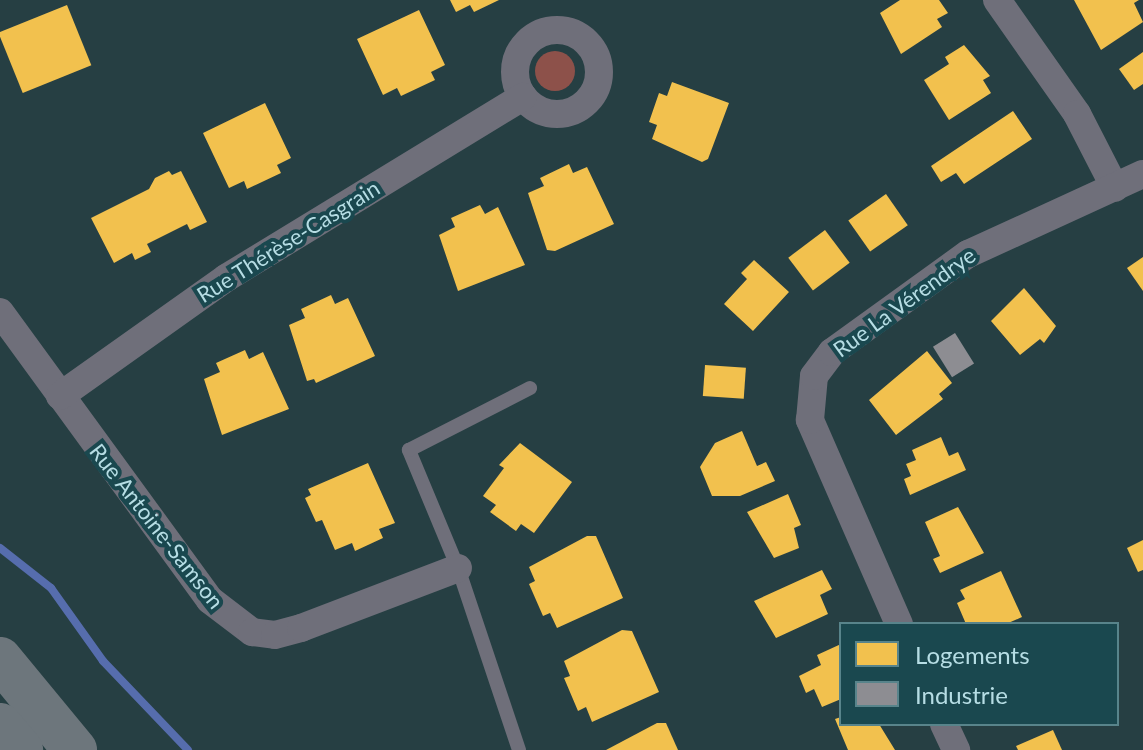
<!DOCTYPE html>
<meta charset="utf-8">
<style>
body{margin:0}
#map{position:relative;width:1143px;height:750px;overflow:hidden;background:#263f43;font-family:Lato,sans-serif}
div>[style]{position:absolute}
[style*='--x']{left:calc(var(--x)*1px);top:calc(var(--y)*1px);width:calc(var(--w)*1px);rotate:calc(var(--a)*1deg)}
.green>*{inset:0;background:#8d514a}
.round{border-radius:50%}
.homes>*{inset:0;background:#f2c14e;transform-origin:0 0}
.industry>*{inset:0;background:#8d8d92;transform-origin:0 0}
.stream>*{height:8px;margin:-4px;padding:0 4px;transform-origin:4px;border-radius:4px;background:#566dad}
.service>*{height:14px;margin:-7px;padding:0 7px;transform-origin:7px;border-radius:7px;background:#6f6f7a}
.minor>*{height:28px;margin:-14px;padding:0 14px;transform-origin:14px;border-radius:14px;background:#6f6f7a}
.minor>.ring{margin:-14px;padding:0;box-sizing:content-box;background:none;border:28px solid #6f6f7a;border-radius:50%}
.motorway>*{height:44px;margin:-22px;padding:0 22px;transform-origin:22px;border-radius:22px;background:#6d767c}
span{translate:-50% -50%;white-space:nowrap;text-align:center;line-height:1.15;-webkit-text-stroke:8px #1a484f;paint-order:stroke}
.street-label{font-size:22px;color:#b6dde4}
.legend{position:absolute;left:839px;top:622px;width:280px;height:104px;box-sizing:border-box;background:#1a484f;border:2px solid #58848b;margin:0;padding:10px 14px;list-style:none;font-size:24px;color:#b6dde4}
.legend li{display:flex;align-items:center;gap:16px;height:40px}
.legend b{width:40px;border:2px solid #58848b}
</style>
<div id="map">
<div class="green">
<i class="round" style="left:535px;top:51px;width:40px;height:40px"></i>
</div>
<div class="homes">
<i style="clip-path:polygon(450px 0,499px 0,474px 12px,470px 5px,456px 12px)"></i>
<i style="clip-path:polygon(900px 0,939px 0,948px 13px,937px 19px,942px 27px,901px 54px,880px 13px)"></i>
<i style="clip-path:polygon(1074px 0,1139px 0,1134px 3px,1143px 22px,1101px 50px)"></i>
<i style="left:67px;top:5px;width:65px;height:74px;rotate:68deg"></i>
<i style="clip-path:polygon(419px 10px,445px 65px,431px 72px,435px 80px,401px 96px,397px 88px,383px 95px,357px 39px)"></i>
<i style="clip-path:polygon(964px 45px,990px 76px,983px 80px,991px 93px,949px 120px,924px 80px,949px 64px,945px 57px)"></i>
<i style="clip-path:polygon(1143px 52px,1143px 84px,1134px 90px,1119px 69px)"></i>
<i style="clip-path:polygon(672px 82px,729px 103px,708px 159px,702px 162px,652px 139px,657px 125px,649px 122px,659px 93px,667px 96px)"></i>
<i style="clip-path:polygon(265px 103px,291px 158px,277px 165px,281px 173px,247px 189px,244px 181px,229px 188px,203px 133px)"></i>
<i style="clip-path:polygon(1013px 111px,1032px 139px,964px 184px,956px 173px,941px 182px,931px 166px)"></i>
<i style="clip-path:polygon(569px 164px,573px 173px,587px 167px,614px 224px,555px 251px,547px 250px,528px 193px,544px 186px,540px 178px)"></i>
<i style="clip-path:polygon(169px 171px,172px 175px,181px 171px,207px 222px,190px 230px,187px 224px,147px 244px,151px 252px,135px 260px,132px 253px,114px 263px,91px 218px,149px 189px,155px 178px)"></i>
<i style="left:886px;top:194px;width:38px;height:46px;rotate:55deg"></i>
<i style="clip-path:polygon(480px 205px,485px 214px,498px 207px,525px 265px,458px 291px,439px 235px,455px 227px,451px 218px)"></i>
<i style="left:825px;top:230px;width:41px;height:46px;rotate:53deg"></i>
<i style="clip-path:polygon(1143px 257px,1143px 291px,1127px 268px)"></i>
<i style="clip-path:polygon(754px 260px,789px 292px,753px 331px,724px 304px,747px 279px,741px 273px)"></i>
<i style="clip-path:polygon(1024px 288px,1056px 326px,1044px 343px,1040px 339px,1020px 355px,991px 321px)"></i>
<i style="clip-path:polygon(331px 295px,335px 304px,348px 298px,375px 356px,316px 383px,314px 379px,307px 381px,289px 325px,305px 318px,301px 309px)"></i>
<i style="clip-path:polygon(245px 350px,249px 359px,263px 352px,289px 409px,222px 435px,204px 379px,220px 372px,216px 363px)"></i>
<i style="clip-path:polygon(927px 351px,952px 383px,939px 394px,943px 399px,896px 435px,869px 400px)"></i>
<i style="left:705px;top:365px;width:41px;height:31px;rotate:4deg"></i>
<i style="clip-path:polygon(742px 431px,757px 466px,766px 462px,775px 481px,740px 496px,712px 496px,700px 467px,715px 443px)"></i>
<i style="clip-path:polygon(941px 437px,949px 456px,958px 452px,966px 470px,910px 495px,904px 479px,911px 476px,906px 464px,916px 460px,912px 450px)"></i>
<i style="clip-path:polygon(520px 443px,572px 482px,534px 533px,521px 524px,516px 531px,490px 512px,496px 505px,483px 496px,504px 468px,499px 465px)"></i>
<i style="clip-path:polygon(368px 463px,395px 523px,379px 529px,383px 538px,355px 551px,352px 543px,335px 550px,322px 520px,316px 522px,305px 498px,311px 495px,308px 489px)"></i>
<i style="clip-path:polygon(788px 494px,801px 525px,794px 528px,799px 548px,774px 558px,747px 512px)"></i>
<i style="clip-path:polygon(958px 507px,984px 553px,940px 573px,933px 559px,940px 556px,925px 522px)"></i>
<i style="clip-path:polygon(587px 536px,596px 536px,623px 598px,557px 628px,550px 613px,543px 616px,529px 584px,535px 581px,529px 567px)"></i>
<i style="clip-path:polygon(1143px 540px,1143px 570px,1138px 572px,1127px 548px)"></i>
<i style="clip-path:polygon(822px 570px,832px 589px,820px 595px,828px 614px,776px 638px,754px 601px)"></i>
<i style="clip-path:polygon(1001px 571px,1022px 617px,1006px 624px,966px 624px,957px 603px,965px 599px,960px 590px)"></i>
<i style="clip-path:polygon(622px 630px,632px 631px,659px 692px,592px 722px,586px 707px,578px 711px,564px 678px,570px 676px,564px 661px)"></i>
<i style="clip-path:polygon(841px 644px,841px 699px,822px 707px,814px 689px,806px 693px,799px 676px,821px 665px,817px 655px)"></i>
<i style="clip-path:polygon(841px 717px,841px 724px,879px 724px,895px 750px,848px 750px,835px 719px)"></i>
<i style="clip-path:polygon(657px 723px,666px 723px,678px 750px,606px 750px)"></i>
<i style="clip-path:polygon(1053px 730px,1062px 750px,1018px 750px,1016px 746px)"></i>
</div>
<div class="industry">
<i style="left:955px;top:333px;width:36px;height:26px;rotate:58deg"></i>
</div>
<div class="stream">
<i style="--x:0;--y:548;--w:65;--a:38.1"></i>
<i style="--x:51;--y:588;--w:90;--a:54.5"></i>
<i style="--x:103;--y:661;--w:123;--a:46.3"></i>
</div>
<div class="service">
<i style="--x:519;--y:750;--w:192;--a:-108.5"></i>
<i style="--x:458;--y:568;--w:128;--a:-112.6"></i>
<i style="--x:409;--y:450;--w:136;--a:-27.1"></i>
</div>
<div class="minor">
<i style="--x:997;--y:0;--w:139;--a:54.9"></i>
<i style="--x:1077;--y:114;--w:83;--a:62.8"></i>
<i class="ring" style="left:515px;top:30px;width:56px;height:56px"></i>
<i style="--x:0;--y:312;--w:356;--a:53.9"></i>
<i style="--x:210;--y:600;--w:53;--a:37.3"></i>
<i style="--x:252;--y:632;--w:23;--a:7"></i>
<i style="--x:275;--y:635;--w:27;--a:-15"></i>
<i style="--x:301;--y:628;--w:168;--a:-20.9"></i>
<i style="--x:60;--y:396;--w:204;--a:-35.4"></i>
<i style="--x:226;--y:278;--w:348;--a:-31.4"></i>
<i style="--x:899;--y:624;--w:223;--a:-113.6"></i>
<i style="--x:810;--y:420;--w:44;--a:-84.8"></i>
<i style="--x:814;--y:376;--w:30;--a:-53"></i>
<i style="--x:832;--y:352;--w:168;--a:-35.8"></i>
<i style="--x:968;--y:254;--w:192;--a:-24.6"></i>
<i style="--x:944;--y:724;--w:29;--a:65"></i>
</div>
<div class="motorway">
<i style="--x:0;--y:659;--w:118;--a:50.5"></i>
<i style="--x:0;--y:725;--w:33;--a:50"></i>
</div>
<div class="street-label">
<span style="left:288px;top:241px;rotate:-32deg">Rue Thérèse-Casgrain</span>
<span style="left:904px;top:302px;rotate:-36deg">Rue La Vérendrye</span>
<span style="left:157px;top:526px;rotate:52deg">Rue Antoine-Samson</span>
</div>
<ul class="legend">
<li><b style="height:22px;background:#f2c14e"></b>Logements</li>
<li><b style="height:22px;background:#8d8d92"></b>Industrie</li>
</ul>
</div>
